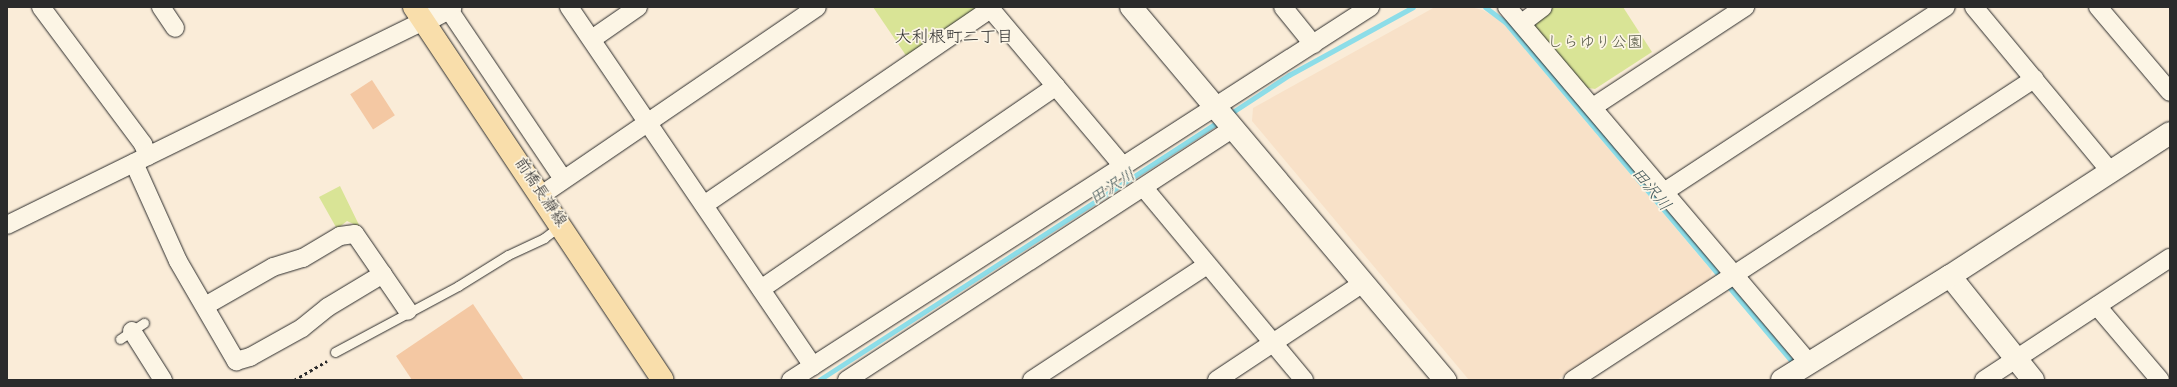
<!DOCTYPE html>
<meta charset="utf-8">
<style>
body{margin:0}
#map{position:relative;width:2177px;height:387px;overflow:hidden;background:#faecd8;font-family:Dekko,"Klee One",sans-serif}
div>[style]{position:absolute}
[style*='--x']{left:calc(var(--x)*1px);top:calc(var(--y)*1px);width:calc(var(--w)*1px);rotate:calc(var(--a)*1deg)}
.built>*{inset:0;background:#f8e1c8}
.green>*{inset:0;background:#d9e496}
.stream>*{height:5px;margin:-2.5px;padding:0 2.5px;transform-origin:2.5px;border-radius:2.5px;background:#8ddde8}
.building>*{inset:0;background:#f4c8a3;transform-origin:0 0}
.path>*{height:2.5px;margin-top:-1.25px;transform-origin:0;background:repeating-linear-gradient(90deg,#2b2b2b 0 3px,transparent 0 6px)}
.roads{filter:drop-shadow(0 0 1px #2b2b2b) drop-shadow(0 0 1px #2b2b2b)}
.service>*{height:9px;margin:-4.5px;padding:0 4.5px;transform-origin:4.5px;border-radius:4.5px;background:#fcf5e5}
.minor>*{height:18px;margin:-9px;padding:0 9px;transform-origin:9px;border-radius:9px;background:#fcf5e5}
.tertiary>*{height:22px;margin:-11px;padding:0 11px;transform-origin:11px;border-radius:11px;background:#fcf5e5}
.primary>*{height:22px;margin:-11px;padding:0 11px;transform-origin:11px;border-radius:11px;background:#f9deab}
span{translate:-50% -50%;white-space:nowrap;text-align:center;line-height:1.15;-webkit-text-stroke:3.5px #fcf5e5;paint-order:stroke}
.park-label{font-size:16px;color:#565946}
.street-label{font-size:16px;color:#2b2b2b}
.neighbourhood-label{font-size:17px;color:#2b2b2b}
.water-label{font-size:17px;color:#44585a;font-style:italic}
.frame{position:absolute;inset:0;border:8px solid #2b2b2b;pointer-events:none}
</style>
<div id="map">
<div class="built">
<i style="clip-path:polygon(1435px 7px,1470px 7px,1483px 10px,1501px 21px,1712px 271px,1708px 283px,1557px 380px,1469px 380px,1252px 121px,1253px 108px)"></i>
</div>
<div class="green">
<i style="clip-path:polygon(873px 7px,975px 7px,974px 13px,907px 57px)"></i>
<i style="clip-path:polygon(1543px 7px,1623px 7px,1652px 52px,1595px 89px,1583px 87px,1531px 27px)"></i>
<i style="clip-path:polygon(340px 186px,360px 227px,347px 221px,337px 229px,319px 197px)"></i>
</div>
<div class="stream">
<i style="--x:1485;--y:7;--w:25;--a:37"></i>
<i style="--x:1505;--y:22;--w:451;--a:49.8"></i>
<i style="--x:1228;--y:115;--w:73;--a:-33.3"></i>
<i style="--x:1289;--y:75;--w:141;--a:-28.7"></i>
<i style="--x:819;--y:380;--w:477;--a:-32.9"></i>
</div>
<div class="building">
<i style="left:372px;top:80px;width:42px;height:26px;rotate:57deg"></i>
<i style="clip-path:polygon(473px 304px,524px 380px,412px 380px,396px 356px)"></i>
</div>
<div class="path">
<i style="--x:294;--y:380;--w:38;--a:-30"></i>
</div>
<div class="roads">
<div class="service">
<i style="--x:120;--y:339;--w:29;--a:-34"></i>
<i style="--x:335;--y:352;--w:140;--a:-28.2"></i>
<i style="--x:458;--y:286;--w:59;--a:-31.8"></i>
<i style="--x:508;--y:255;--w:40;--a:-25"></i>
<i style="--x:544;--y:238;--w:20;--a:-37"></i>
</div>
<div class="minor">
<i style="--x:41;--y:7;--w:171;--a:53.3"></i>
<i style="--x:143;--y:144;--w:13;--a:67"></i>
<i style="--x:161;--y:7;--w:25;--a:56"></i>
<i style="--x:447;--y:7;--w:207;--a:56"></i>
<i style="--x:569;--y:7;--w:434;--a:55.8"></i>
<i style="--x:989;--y:7;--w:208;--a:49.9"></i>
<i style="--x:1283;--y:7;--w:48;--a:51"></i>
<i style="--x:1507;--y:7;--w:467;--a:49.7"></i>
<i style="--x:1974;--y:7;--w:214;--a:50.3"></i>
<i style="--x:2098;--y:7;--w:111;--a:49.7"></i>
<i style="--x:1522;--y:23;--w:26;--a:-37"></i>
<i style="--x:592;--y:39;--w:56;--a:-34.8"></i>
<i style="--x:1593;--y:107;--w:182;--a:-33.3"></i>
<i style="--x:134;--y:163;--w:107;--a:65.8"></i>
<i style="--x:178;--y:261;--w:116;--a:59.9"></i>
<i style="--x:236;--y:361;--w:15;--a:-16"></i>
<i style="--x:250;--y:357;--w:60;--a:-29.1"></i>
<i style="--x:302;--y:328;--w:33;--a:-39"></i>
<i style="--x:328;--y:307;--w:64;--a:-31"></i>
<i style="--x:1144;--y:188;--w:250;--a:50.2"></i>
<i style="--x:1664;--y:192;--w:337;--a:-33.3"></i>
<i style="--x:540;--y:196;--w:335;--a:-34.3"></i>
<i style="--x:704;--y:205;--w:347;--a:-34.4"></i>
<i style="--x:7;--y:225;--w:464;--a:-26.1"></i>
<i style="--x:761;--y:289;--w:358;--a:-34.5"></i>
<i style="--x:205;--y:306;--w:78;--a:-29.8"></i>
<i style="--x:273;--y:267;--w:31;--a:-17"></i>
<i style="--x:303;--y:258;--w:43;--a:-30.7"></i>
<i style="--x:340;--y:236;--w:15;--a:-8"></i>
<i style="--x:355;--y:234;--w:93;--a:55.5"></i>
<i style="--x:2097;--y:306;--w:97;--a:49.6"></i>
<i style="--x:132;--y:331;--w:58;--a:57.7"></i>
<i style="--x:791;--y:380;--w:689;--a:-32.79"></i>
<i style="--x:847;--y:380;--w:461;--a:-33.1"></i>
<i style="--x:1032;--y:380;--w:209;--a:-33.3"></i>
<i style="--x:1217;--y:380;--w:175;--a:-33.6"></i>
<i style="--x:1573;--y:380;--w:551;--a:-33.14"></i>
<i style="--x:1984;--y:380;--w:222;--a:-33.3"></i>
</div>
<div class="tertiary">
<i style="--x:1131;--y:7;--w:488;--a:49.9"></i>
<i style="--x:424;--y:21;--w:30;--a:-28"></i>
<i style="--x:1950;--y:276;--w:133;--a:51.4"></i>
<i style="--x:1782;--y:380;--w:198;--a:-31.8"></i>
<i style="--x:1950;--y:276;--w:262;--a:-33"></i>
</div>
<div class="primary">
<i style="--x:414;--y:7;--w:448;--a:56.3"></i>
</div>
</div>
<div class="park-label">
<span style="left:1595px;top:44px">しらゆり公園</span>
</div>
<div class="street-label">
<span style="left:539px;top:193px;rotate:56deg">前橋長瀞線</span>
</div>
<div class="neighbourhood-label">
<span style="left:954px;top:40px">大利根町二丁目</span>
</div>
<div class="water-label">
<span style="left:1114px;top:189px;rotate:-33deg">田沢川</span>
<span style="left:1649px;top:191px;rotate:50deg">田沢川</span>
</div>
<div class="frame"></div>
</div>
